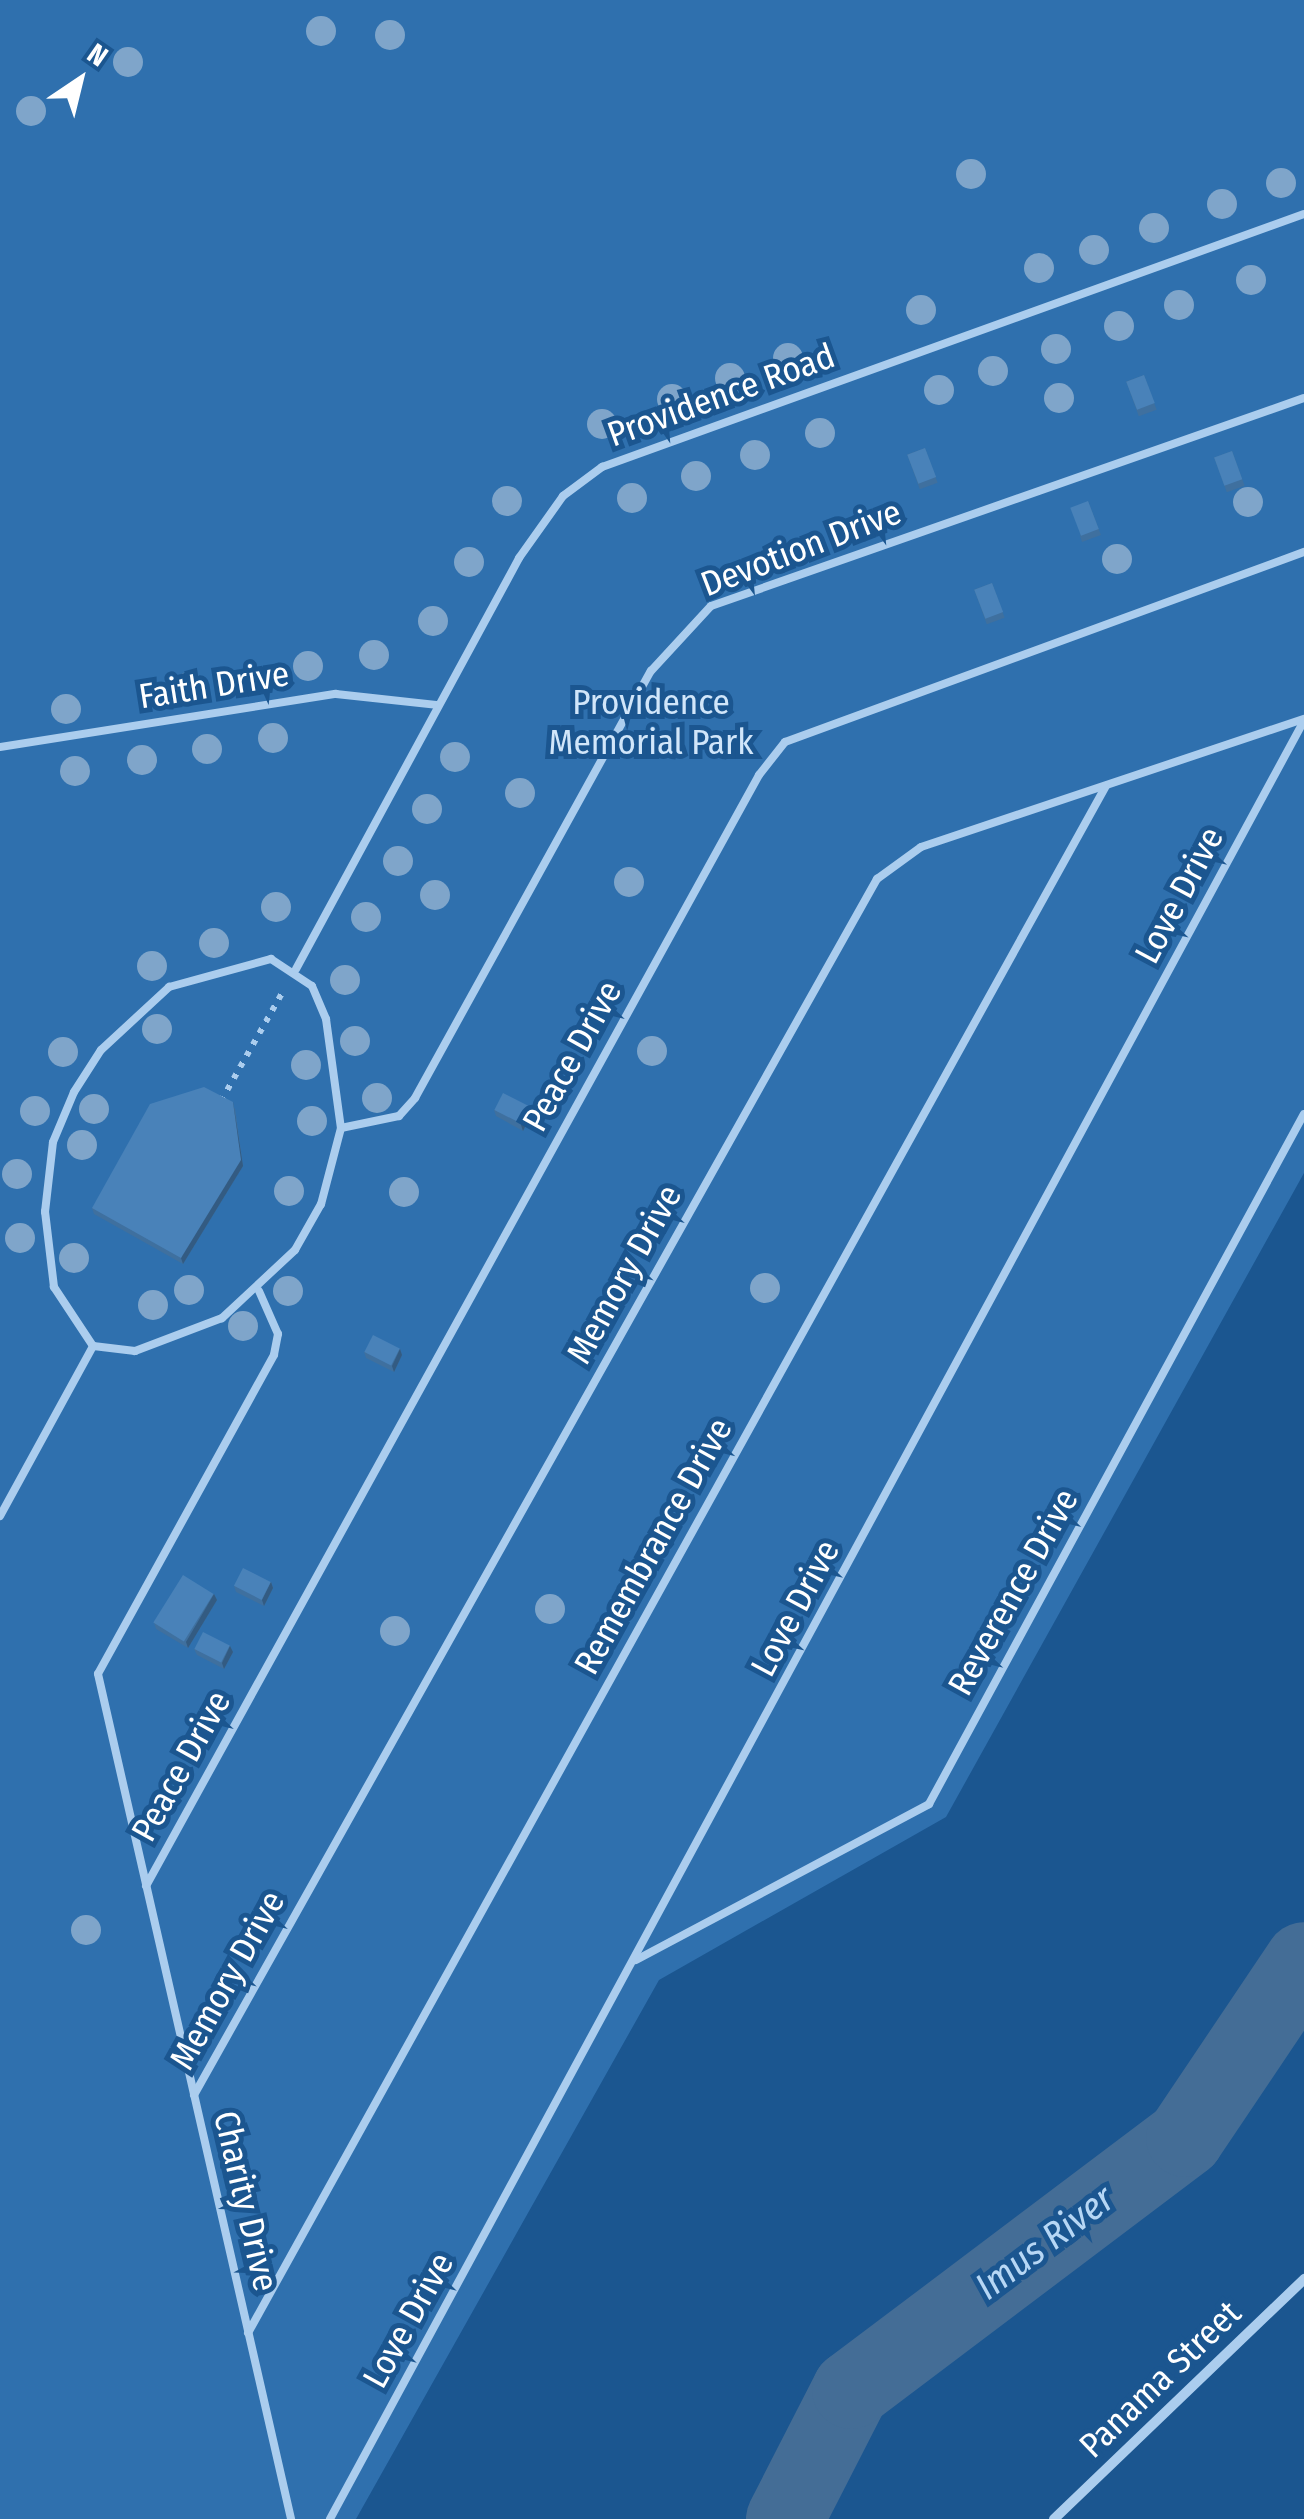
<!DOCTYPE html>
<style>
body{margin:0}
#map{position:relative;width:1304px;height:2519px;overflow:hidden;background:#1b5690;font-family:"Fira Sans Condensed",sans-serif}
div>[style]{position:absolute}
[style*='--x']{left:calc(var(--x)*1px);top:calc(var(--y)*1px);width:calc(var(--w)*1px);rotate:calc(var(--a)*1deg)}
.green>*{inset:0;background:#2f70ae}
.river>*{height:78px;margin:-39px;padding:0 39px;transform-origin:39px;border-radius:39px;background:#446d96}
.path>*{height:6px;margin-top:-3px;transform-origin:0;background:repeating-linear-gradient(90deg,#abcdee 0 5px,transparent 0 13px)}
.service>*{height:8px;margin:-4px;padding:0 4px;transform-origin:4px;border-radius:4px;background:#abcdee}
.minor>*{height:10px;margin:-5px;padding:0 5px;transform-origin:5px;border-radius:5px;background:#abcdee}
.trees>*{width:30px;height:30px;margin:-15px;border-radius:50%;background:#7fa5ca}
.wall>*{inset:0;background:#3f709f;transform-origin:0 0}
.shaded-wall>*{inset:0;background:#335b82}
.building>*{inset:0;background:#4982b9;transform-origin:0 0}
span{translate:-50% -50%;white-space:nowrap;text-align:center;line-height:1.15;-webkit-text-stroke:10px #1b5690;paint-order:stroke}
.street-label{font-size:35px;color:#fff}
.park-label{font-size:35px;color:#d1e6fa}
.water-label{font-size:38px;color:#b7d7f5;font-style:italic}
.north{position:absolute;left:30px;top:30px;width:100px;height:100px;-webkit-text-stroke:8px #1b5690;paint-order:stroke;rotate:35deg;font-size:28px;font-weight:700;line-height:40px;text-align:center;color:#fff}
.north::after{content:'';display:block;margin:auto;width:35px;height:45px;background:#fff;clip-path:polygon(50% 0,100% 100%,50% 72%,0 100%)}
</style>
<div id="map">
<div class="green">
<i style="clip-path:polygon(0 0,1304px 0,1304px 1173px,946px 1817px,659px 1980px,356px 2519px,0 2519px)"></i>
</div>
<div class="river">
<i style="--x:785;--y:2519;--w:145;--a:-62.9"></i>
<i style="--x:851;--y:2390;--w:418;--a:-37"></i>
<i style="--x:1185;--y:2138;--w:213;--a:-56.1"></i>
</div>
<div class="path">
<i style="--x:221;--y:1101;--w:124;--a:-60.5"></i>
</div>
<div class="service">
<i style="--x:0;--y:747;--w:340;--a:-9"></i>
<i style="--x:336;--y:694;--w:103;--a:6.2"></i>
<i style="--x:271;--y:959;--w:49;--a:33.4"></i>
<i style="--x:312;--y:986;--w:36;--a:67"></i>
<i style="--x:326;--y:1019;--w:110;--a:82.2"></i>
<i style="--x:341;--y:1128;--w:79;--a:104.7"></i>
<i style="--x:321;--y:1204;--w:53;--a:119.5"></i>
<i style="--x:295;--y:1250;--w:100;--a:137"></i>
<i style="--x:222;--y:1318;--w:93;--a:159.2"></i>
<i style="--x:135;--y:1351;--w:42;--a:-173.2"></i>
<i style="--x:93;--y:1346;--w:71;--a:-123.5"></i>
<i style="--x:54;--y:1287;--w:76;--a:-96.8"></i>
<i style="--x:45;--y:1212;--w:70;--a:-83.5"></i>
<i style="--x:53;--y:1142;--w:54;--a:-67.2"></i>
<i style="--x:74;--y:1092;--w:50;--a:-57.3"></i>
<i style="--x:101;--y:1050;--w:93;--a:-42.8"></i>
<i style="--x:169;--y:987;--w:106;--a:-15.4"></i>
<i style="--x:296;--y:969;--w:468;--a:-61.5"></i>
<i style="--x:519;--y:558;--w:76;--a:-54.6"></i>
<i style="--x:563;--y:496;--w:49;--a:-36.6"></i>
<i style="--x:602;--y:467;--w:746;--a:-19.82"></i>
<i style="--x:341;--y:1128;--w:59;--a:-11.7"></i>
<i style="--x:399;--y:1116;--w:24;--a:-48"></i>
<i style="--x:415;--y:1098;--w:488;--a:-61.1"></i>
<i style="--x:651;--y:671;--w:88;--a:-47.3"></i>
<i style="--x:711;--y:606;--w:628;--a:-19.33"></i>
<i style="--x:259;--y:1291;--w:47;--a:66.2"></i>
<i style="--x:278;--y:1334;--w:21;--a:101"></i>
<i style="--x:274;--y:1355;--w:364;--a:118.9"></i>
<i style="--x:98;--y:1674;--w:867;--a:77.13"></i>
<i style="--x:0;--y:1516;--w:194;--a:-61.3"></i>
<i style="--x:146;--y:1886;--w:1269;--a:-61.11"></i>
<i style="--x:759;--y:775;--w:42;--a:-51.8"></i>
<i style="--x:785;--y:742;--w:553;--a:-20.11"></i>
<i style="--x:636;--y:1960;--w:332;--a:-28"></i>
<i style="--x:929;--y:1804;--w:785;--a:-61.48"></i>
<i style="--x:194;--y:2095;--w:1395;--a:-60.68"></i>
<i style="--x:877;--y:879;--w:54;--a:-36"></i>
<i style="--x:921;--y:847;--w:404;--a:-18.5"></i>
<i style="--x:248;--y:2333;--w:1769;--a:-60.99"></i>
<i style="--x:330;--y:2519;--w:2045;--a:-61.56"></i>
</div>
<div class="minor">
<i style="--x:1054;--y:2519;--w:347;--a:-43.8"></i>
</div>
<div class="trees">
<i style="left:321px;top:31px"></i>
<i style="left:390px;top:35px"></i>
<i style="left:128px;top:62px"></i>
<i style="left:31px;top:111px"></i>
<i style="left:971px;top:174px"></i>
<i style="left:1281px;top:183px"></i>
<i style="left:1222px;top:204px"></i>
<i style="left:1154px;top:228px"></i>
<i style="left:1094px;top:250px"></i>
<i style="left:1039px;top:268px"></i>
<i style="left:1251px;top:280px"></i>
<i style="left:1179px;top:305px"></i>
<i style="left:921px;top:310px"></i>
<i style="left:1119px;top:326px"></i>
<i style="left:1056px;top:349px"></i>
<i style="left:788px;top:358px"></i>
<i style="left:993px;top:371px"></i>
<i style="left:730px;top:378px"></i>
<i style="left:939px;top:390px"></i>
<i style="left:1059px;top:398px"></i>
<i style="left:672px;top:399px"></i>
<i style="left:602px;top:424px"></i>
<i style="left:820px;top:433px"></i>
<i style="left:755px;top:455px"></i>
<i style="left:696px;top:476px"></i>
<i style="left:632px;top:498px"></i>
<i style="left:507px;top:501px"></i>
<i style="left:1248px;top:502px"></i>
<i style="left:1117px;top:559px"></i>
<i style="left:469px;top:562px"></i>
<i style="left:433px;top:621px"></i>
<i style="left:374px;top:655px"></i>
<i style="left:308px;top:666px"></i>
<i style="left:189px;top:687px"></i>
<i style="left:66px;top:709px"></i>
<i style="left:273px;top:738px"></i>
<i style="left:207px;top:749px"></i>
<i style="left:455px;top:757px"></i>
<i style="left:142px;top:760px"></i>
<i style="left:75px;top:771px"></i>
<i style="left:520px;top:793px"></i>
<i style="left:427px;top:809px"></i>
<i style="left:398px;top:861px"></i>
<i style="left:629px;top:882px"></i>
<i style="left:435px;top:895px"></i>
<i style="left:276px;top:907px"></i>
<i style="left:366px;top:917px"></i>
<i style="left:214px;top:943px"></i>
<i style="left:152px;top:966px"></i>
<i style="left:345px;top:980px"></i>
<i style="left:157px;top:1029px"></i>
<i style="left:355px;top:1041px"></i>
<i style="left:652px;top:1051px"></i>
<i style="left:63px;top:1052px"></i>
<i style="left:306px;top:1065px"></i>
<i style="left:377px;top:1098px"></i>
<i style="left:94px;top:1109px"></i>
<i style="left:35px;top:1111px"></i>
<i style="left:312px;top:1121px"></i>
<i style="left:82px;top:1145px"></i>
<i style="left:17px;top:1174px"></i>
<i style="left:289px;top:1191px"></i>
<i style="left:404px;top:1192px"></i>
<i style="left:20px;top:1238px"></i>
<i style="left:74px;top:1258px"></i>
<i style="left:765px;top:1288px"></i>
<i style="left:189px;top:1290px"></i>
<i style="left:288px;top:1291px"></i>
<i style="left:153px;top:1305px"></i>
<i style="left:243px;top:1326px"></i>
<i style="left:550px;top:1609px"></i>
<i style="left:395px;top:1631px"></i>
<i style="left:86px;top:1930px"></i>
</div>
<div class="wall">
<i style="left:1144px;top:375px;width:37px;height:19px;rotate:70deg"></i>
<i style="left:925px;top:448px;width:37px;height:19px;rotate:70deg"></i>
<i style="left:1232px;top:451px;width:37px;height:19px;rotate:70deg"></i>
<i style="clip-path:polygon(1088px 501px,1101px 535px,1082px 542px,1080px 536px)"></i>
<i style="left:992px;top:583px;width:37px;height:19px;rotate:70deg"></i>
<i style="clip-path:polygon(235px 1108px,243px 1166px,183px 1264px,94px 1214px,92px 1208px)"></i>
<i style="clip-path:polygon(494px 1110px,532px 1113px,523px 1131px,496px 1116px)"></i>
<i style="clip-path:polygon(400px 1349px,402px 1355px,394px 1372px,366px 1358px,364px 1352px)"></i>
<i style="clip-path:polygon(271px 1582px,273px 1588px,264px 1606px,236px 1592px,234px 1586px)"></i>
<i style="clip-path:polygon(214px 1594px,217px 1600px,188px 1648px,156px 1629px,154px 1623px)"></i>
<i style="clip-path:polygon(230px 1646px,233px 1652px,224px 1669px,197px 1655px,194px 1649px)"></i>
</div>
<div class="shaded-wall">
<i style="clip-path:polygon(233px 1102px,243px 1166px,183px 1264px,181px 1258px)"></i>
<i style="clip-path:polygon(530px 1107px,532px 1113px,523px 1131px,521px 1125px)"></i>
<i style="clip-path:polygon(400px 1349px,402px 1355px,394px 1372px,392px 1366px)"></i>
<i style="clip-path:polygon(271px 1582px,273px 1588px,264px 1606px,262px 1600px)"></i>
<i style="clip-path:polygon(214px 1594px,217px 1600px,188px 1648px,186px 1642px)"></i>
<i style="clip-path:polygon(230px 1646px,233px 1652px,224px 1669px,222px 1663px)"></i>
</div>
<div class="building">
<i style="left:1144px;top:375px;width:30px;height:19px;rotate:69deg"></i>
<i style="left:925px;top:448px;width:31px;height:19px;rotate:69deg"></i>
<i style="left:1232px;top:451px;width:30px;height:19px;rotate:70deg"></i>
<i style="left:1088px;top:501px;width:30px;height:19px;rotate:69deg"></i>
<i style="left:992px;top:583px;width:31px;height:19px;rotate:69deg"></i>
<i style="clip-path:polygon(204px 1087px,233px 1102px,241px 1160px,181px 1258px,92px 1208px,150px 1104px)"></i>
<i style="left:503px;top:1093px;width:30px;height:19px;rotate:27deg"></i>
<i style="left:373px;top:1335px;width:30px;height:19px;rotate:27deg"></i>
<i style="left:243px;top:1568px;width:31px;height:20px;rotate:27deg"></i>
<i style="left:183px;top:1575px;width:36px;height:56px;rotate:32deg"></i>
<i style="left:203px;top:1632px;width:30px;height:19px;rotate:27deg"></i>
</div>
<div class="street-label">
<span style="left:721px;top:395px;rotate:-20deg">Providence Road</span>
<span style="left:801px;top:548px;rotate:-21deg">Devotion Drive</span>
<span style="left:214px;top:685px;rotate:-9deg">Faith Drive</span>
<span style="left:1179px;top:895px;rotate:-62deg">Love Drive</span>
<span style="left:572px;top:1056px;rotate:-61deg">Peace Drive</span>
<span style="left:624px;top:1274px;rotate:-61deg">Memory Drive</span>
<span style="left:653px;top:1546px;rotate:-61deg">Remembrance Drive</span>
<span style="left:1013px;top:1592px;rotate:-61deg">Reverence Drive</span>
<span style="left:795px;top:1608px;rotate:-62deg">Love Drive</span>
<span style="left:181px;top:1766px;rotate:-61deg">Peace Drive</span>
<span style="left:227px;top:1980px;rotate:-61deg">Memory Drive</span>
<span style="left:246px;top:2201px;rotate:77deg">Charity Drive</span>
<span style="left:408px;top:2320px;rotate:-61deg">Love Drive</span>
<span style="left:1160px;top:2379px;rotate:-44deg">Panama Street</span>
</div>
<div class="park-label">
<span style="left:651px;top:722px">Providence<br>Memorial Park</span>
</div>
<div class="water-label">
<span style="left:1045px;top:2243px;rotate:-37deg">Imus River</span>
</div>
<div class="north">N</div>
</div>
